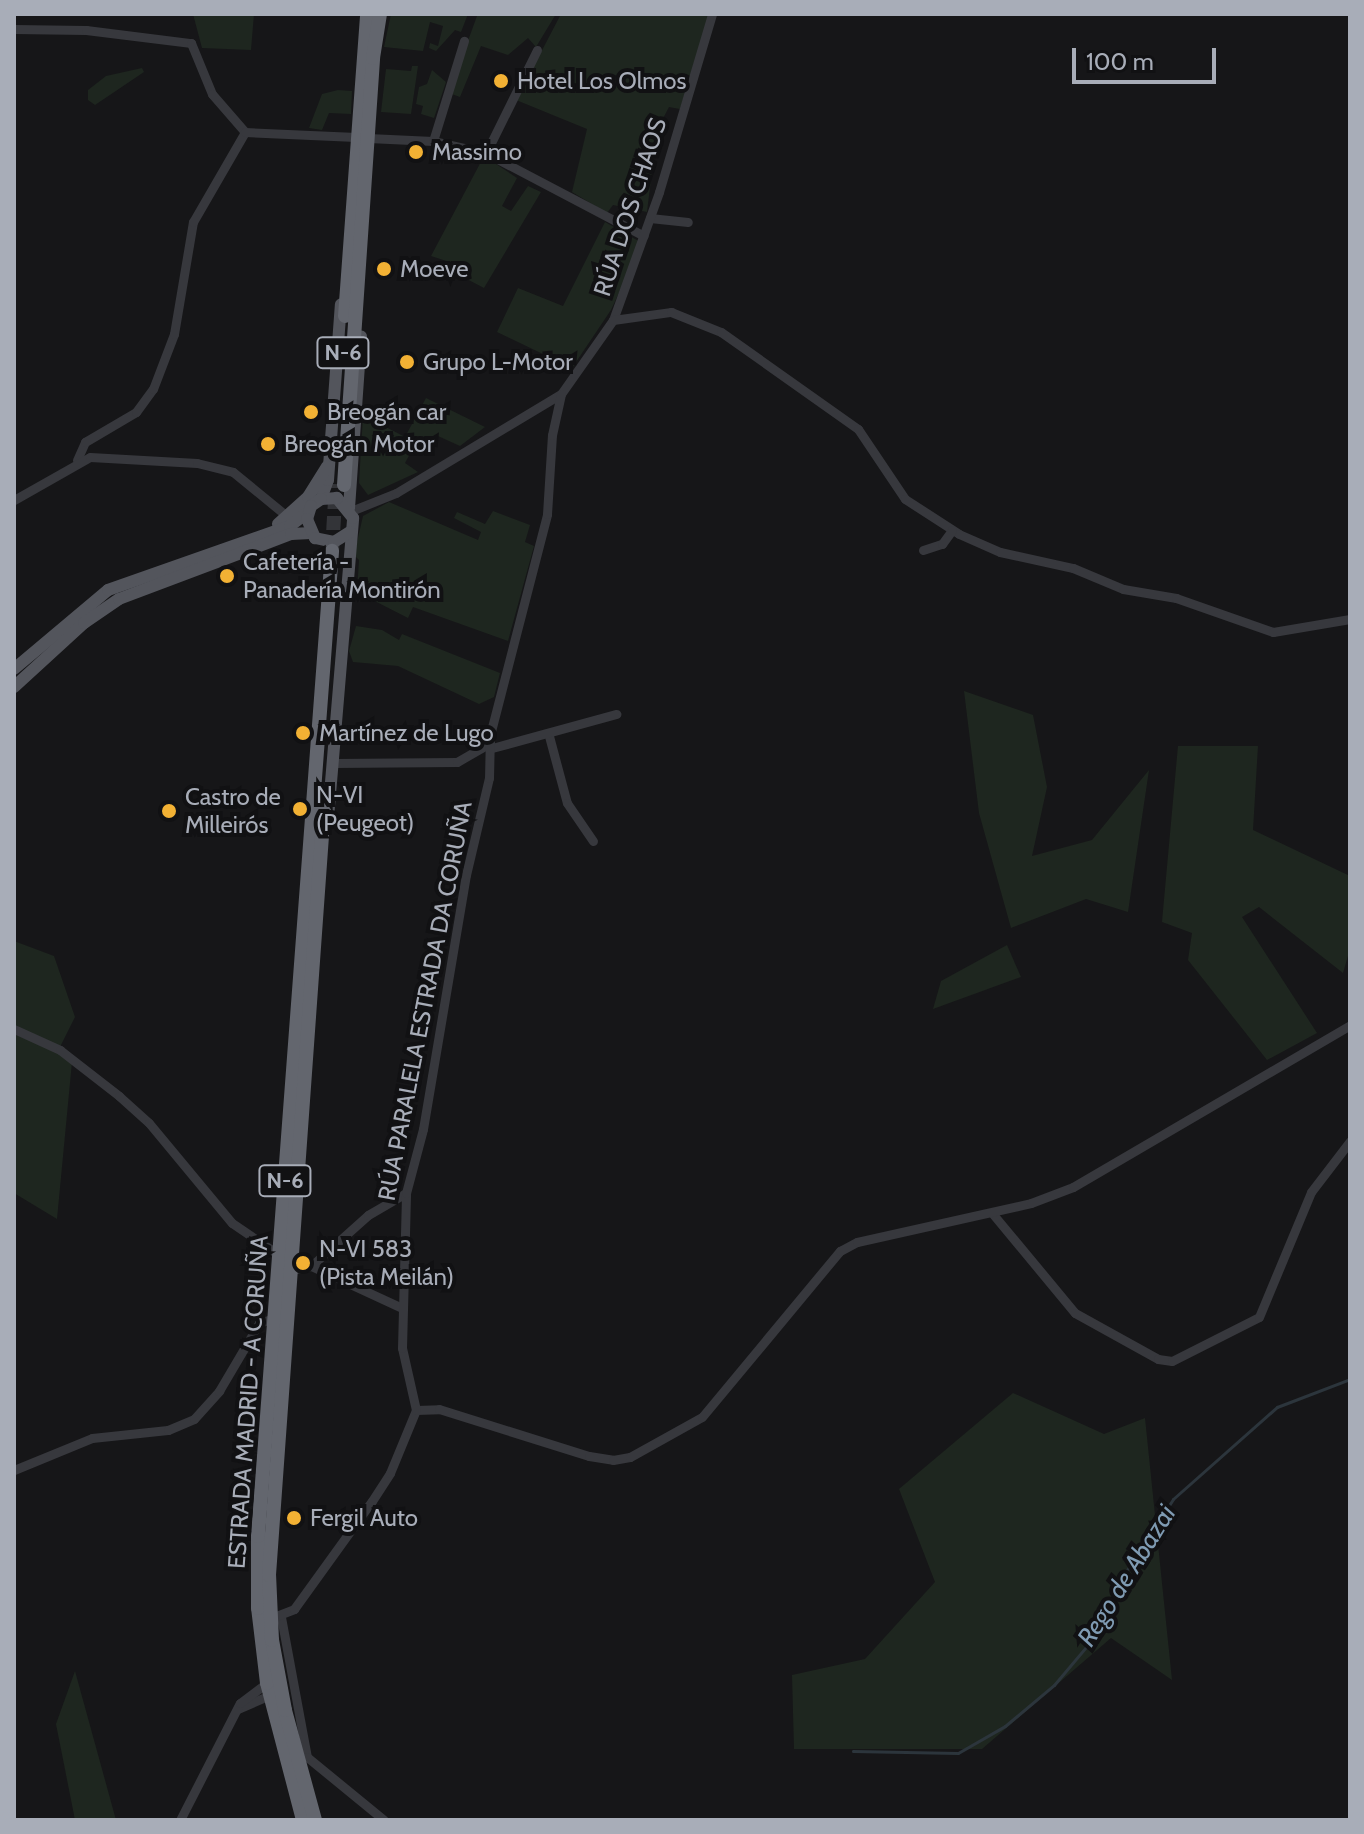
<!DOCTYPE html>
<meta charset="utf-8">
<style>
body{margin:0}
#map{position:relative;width:1364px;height:1834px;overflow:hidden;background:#161618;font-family:Cabin,sans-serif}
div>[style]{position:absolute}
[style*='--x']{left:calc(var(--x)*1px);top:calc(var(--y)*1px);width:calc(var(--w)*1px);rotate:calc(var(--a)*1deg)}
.green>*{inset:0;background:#1e261f}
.stream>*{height:3px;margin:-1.5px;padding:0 1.5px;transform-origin:1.5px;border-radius:1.5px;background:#2c353c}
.highway-tunnel>*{height:14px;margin-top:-7px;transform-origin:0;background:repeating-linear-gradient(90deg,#333438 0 14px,transparent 0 21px)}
.minor>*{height:9px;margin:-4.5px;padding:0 4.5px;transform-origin:4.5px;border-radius:4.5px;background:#37383d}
.major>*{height:12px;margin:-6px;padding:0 6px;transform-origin:6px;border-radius:6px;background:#53555c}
.highway>*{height:14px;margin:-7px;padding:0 7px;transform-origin:7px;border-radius:7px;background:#63666e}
.dots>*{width:22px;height:22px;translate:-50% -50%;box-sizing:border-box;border:4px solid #111113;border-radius:50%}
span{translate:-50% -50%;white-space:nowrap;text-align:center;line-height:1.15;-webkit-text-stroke:8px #111113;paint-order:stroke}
.shield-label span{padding:2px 6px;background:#111113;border:2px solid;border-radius:6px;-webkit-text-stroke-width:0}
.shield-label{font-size:22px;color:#a8adb8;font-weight:700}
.poi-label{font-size:24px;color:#a8adb8}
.left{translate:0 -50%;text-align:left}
.street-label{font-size:24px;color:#a8adb8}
.water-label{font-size:26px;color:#7f9bb3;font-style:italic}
.frame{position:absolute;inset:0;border:16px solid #a8adb8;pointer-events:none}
.scale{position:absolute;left:1072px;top:48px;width:144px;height:36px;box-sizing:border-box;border:4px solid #a8adb8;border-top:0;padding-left:10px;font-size:24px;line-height:28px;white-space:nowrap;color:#a8adb8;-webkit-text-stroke:6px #111113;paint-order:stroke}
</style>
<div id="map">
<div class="green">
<i style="clip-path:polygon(193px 14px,254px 14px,251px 50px,202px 48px)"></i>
<i style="clip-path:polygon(391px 14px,468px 14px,461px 32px,455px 30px,436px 51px,429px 48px,430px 43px,438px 46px,443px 26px,430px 22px,423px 51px,384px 47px)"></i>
<i style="clip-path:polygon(473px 14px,556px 14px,536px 47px,528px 38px,508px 55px,481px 46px,460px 97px,449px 93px,477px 16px)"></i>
<i style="clip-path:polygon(561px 14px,709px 14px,680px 109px,669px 107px,657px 130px,647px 212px,613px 205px,607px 213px,572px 192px,587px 129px,516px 100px)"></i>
<i style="clip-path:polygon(412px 66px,418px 66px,411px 114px,381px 112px,386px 69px,411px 71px)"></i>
<i style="clip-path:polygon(142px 68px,144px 72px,95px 105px,88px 100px,88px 90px,106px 76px)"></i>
<i style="clip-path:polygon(432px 70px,446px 82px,434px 118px,421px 114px,423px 106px,416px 104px,419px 87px,427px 84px)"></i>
<i style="clip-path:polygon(338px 90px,352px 91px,351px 114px,329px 113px,322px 130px,309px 128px,322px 94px)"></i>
<i style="clip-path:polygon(484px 156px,517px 178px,502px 206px,511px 211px,528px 186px,541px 192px,484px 288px,461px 276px,465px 267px,431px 256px)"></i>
<i style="clip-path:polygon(605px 222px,642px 243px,611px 310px,572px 368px,497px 332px,518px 288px,563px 306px)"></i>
<i style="clip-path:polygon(426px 398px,485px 427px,460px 446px,438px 436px,430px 450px,416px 443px,405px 463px,418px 472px,368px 495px,359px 483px,363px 415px,405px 437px)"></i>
<i style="clip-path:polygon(389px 502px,478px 540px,481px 532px,454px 518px,457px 512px,485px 524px,493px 511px,530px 525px,525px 542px,534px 546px,508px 641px,413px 607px,408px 618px,357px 592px,359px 560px,354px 555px,363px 516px)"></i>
<i style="clip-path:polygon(356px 626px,382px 630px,399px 640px,402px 634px,500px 673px,494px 697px,479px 704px,398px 666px,353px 662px,349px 651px)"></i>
<i style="clip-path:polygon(964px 691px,1033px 715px,1047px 787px,1032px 856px,1092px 840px,1149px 770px,1128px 912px,1086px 899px,1011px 928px,979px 813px)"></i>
<i style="clip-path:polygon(1178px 746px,1258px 746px,1253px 830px,1350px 876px,1350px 949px,1343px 973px,1259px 907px,1242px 917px,1317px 1033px,1267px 1060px,1188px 960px,1192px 933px,1162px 922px)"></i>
<i style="clip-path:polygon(14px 941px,54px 956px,75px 1017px,57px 1053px,72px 1062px,57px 1219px,14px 1193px)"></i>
<i style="clip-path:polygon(1007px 945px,1021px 977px,933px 1009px,941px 981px)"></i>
<i style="clip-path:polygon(1013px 1393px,1104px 1434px,1145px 1418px,1172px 1680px,1111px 1638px,982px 1749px,794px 1749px,792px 1675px,865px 1659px,935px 1582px,899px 1489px)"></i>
<i style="clip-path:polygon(75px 1671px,116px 1820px,75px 1820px,56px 1724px)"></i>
</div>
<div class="stream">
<i style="--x:853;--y:1751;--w:105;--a:1.1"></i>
<i style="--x:958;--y:1753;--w:54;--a:-29.9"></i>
<i style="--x:1005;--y:1726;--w:64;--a:-39.9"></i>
<i style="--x:1054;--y:1685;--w:57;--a:-49.9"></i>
<i style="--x:1091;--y:1641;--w:76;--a:-63.4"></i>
<i style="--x:1125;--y:1573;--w:88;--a:-57"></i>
<i style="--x:1173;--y:1499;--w:139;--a:-41.5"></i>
<i style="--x:1277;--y:1407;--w:78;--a:-21"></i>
</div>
<div class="highway-tunnel">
<i style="--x:332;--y:551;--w:67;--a:-86.6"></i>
</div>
<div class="minor">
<i style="--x:14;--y:29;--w:72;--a:0.8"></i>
<i style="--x:86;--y:30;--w:106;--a:7.1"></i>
<i style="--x:191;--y:43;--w:55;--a:67.6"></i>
<i style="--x:212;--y:94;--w:50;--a:49"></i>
<i style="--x:368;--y:138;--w:65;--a:2.6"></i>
<i style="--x:433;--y:141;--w:54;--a:12.8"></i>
<i style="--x:486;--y:153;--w:178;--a:27.7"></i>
<i style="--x:433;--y:141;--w:105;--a:-72.8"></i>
<i style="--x:486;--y:153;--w:115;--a:-63.7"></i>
<i style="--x:650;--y:218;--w:38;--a:6"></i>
<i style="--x:613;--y:320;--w:136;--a:-70.2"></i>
<i style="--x:659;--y:192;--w:186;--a:-73.4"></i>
<i style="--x:77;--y:460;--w:20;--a:-66"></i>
<i style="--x:85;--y:442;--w:59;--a:-30.5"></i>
<i style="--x:136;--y:412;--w:29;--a:-54"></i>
<i style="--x:153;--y:389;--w:59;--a:-69.1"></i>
<i style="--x:174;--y:334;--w:114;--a:-80.4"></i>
<i style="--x:193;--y:222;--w:104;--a:-60"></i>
<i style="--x:245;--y:132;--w:111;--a:2.6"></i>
<i style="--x:14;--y:500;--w:87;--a:-29.5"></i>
<i style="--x:90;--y:457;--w:107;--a:3.2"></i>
<i style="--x:197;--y:463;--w:37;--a:14"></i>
<i style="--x:233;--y:472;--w:71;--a:39.3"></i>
<i style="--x:351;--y:511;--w:48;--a:-21.8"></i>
<i style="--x:396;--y:493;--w:192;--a:-31"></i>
<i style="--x:561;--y:394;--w:90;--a:-54.9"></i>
<i style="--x:613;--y:320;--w:59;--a:-7.9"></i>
<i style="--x:671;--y:312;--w:54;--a:21.8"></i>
<i style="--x:721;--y:332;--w:168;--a:35.3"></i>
<i style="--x:858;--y:429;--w:84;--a:56.1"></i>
<i style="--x:905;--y:499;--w:64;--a:32.9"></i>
<i style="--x:959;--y:534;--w:45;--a:23.7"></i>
<i style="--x:1000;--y:552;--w:75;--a:12.4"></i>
<i style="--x:1073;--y:568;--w:54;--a:22.8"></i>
<i style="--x:1123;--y:589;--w:54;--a:9.6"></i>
<i style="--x:1176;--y:598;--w:103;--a:19.3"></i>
<i style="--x:1273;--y:632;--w:78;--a:-9.6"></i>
<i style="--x:923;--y:550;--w:20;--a:-18"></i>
<i style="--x:942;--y:544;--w:17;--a:-54"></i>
<i style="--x:549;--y:736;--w:69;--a:75"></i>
<i style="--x:567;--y:803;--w:46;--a:55.6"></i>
<i style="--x:492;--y:748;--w:129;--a:-15.3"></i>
<i style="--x:334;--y:763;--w:123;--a:-0.5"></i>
<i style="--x:457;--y:762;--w:38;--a:-30"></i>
<i style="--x:14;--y:1029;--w:51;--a:24.5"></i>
<i style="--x:60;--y:1050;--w:75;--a:37.9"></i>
<i style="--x:119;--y:1096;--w:40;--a:42"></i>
<i style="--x:149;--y:1123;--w:130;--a:50.3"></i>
<i style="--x:232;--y:1223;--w:57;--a:34.2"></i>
<i style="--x:992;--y:1213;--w:130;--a:50.3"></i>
<i style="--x:1075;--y:1313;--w:95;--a:29"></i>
<i style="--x:1158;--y:1359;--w:14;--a:8"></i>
<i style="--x:1172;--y:1361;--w:97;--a:-26.8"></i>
<i style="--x:1259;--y:1317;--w:135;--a:-67.4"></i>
<i style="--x:1311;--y:1192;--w:64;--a:-52.6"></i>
<i style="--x:311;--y:1266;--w:100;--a:24.8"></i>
<i style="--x:291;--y:1270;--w:20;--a:-11"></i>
<i style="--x:311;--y:1266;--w:76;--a:-41.8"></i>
<i style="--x:368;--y:1215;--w:44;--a:-30.1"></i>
<i style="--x:416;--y:1410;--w:23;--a:-2"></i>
<i style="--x:439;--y:1409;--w:157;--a:17.4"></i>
<i style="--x:589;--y:1456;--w:24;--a:9"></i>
<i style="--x:613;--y:1460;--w:17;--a:-10"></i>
<i style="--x:630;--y:1457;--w:82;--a:-29.1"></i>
<i style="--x:702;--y:1417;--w:216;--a:-50.3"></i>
<i style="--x:840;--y:1251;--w:19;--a:-28"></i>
<i style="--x:857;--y:1242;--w:178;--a:-12.6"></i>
<i style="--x:1031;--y:1203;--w:45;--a:-20.9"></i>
<i style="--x:1073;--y:1187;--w:321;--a:-30.3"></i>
<i style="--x:14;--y:1470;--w:84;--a:-22.3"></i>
<i style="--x:92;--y:1438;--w:76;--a:-6"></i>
<i style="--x:168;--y:1430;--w:28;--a:-23"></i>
<i style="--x:194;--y:1419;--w:38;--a:-48"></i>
<i style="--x:219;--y:1391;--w:79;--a:-59.5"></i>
<i style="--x:259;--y:1323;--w:16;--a:-18"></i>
<i style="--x:281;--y:1617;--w:142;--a:79.5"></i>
<i style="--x:307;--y:1757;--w:99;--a:39.3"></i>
<i style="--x:271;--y:1618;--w:25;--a:-21"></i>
<i style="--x:294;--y:1609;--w:133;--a:-54.2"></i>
<i style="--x:372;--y:1501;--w:33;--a:-57"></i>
<i style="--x:390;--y:1473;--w:68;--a:-67.6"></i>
<i style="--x:416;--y:1410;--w:64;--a:-102.7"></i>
<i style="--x:402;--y:1348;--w:155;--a:-88.5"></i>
<i style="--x:406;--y:1193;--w:66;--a:-75.1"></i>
<i style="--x:423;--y:1129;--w:258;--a:-80.4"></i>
<i style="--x:466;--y:875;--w:100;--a:-76.7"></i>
<i style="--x:489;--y:778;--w:43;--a:-88.7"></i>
<i style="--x:490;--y:735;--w:228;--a:-75.5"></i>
<i style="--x:547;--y:514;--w:79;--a:-86.4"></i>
<i style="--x:552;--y:435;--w:42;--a:-77.6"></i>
<i style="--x:238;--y:1709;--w:27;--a:-24"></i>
<i style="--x:180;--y:1820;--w:131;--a:-62.9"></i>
<i style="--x:240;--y:1703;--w:34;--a:-37"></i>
</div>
<div class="major">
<i style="--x:321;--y:499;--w:20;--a:-70"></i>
<i style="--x:328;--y:480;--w:176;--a:-85.8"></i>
<i style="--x:349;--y:508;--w:172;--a:-86"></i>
<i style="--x:278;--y:524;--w:40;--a:-42"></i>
<i style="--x:308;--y:497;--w:36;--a:-58"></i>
<i style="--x:14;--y:669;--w:123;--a:-40"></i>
<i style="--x:108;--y:590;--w:193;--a:-19.4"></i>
<i style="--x:290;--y:526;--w:23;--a:-38"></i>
<i style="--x:14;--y:687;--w:95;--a:-42.4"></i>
<i style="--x:84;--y:623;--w:42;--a:-34.4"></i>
<i style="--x:119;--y:599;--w:184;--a:-20.7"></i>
<i style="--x:291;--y:534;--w:20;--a:-3"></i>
<i style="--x:328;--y:818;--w:301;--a:-85.2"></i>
<i style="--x:353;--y:518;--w:26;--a:-129"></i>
<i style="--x:337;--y:498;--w:16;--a:176"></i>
<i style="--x:321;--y:499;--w:12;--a:145"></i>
<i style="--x:311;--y:506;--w:14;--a:107"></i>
<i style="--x:307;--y:519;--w:21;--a:67"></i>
<i style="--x:315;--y:538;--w:19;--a:12"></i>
<i style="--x:334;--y:542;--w:19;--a:-32"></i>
</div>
<div class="highway">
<i style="--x:345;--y:316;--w:303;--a:-85.8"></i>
<i style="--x:344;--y:485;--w:428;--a:-86.1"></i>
<i style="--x:373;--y:58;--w:45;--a:-81"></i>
<i style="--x:303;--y:1820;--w:142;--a:-104.7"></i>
<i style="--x:267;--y:1683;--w:76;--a:-96.8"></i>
<i style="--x:258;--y:1608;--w:72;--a:-90"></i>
<i style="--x:258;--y:1536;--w:988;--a:-85.7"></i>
<i style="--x:315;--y:1820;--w:114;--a:-105.3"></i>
<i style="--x:285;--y:1710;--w:71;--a:-100.5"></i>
<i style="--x:272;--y:1640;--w:65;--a:-92.6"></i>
<i style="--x:269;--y:1575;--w:769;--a:-85.9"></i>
</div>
<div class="dots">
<i style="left:501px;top:81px;background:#f2b134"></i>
<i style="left:416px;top:152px;background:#f2b134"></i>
<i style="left:384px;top:269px;background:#f2b134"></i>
<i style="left:407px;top:362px;background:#f2b134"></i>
<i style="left:311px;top:412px;background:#f2b134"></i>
<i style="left:268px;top:444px;background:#f2b134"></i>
<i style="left:227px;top:576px;background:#f2b134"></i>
<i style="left:303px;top:733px;background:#f2b134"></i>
<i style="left:300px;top:809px;background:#f2b134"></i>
<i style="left:169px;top:811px;background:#f2b134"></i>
<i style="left:303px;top:1263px;background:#f2b134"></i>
<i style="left:294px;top:1518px;background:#f2b134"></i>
</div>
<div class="shield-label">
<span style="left:343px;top:353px">N-6</span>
<span style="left:285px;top:1181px">N-6</span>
</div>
<div class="poi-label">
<span class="left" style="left:517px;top:81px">Hotel Los Olmos</span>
<span class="left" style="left:432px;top:152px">Massimo</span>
<span class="left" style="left:400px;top:269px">Moeve</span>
<span class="left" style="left:423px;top:362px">Grupo L-Motor</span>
<span class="left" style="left:327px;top:412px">Breogán car</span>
<span class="left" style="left:284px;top:444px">Breogán Motor</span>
<span class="left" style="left:243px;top:576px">Cafetería -<br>Panadería Montirón</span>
<span class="left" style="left:319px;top:733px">Martínez de Lugo</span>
<span class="left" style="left:316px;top:809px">N-VI<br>(Peugeot)</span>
<span class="left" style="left:185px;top:811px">Castro de<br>Milleirós</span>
<span class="left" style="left:319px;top:1263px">N-VI 583<br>(Pista Meilán)</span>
<span class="left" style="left:310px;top:1518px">Fergil Auto</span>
</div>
<div class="street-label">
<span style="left:630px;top:207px;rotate:-72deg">RÚA DOS CHAOS</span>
<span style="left:425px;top:1001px;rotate:-79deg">RÚA PARALELA ESTRADA DA CORUÑA</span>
<span style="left:248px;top:1402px;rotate:-86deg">ESTRADA MADRID - A CORUÑA</span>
</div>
<div class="water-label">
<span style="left:1127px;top:1576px;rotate:-58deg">Rego de Abazai</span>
</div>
<div class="frame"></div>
<div class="scale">100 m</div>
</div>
